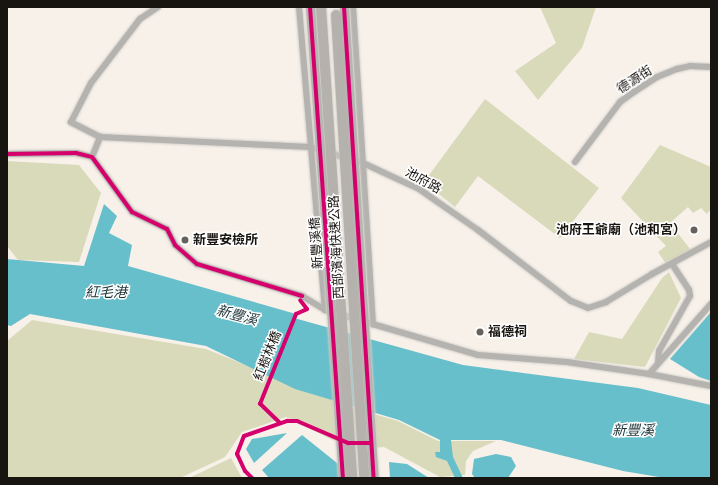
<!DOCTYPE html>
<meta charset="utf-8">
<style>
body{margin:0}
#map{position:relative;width:718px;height:485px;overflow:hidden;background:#f7f1ea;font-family:Helvetica,"Noto Sans TC",sans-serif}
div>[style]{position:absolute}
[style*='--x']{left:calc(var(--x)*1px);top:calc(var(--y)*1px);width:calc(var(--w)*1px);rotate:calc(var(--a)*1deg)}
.green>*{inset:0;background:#d9daba}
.water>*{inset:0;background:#67bfcb}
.roads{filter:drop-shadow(0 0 1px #d2cec8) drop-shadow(0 0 1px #d2cec8)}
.minor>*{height:6px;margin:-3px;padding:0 3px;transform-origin:3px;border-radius:3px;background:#b5b3b0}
.bridges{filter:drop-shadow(0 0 1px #d2cec8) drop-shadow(0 0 1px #d2cec8)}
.primary-bridge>*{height:9px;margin:-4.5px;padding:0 4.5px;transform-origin:4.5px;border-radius:4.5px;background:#b7b5b1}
.trunk-bridge>*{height:10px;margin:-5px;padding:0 5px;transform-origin:5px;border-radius:5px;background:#b5b2ae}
.cycleway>*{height:4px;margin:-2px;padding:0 2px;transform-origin:2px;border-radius:2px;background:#d6006c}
.dots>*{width:11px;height:11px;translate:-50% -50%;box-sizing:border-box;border:2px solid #fff;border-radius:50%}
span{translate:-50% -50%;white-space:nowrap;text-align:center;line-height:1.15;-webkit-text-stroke:3px #fff;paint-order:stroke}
.street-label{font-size:13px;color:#181410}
.poi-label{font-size:13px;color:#181410;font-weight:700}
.right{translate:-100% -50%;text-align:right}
.left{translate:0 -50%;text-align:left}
.water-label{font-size:14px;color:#1c3135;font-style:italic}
.frame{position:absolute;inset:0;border:8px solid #181410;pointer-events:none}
</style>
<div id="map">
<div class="green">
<i style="clip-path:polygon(540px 7px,596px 7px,582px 48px,538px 100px,515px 71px,556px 43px)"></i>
<i style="clip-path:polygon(485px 99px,599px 188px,560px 238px,478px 176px,455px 207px,424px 182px)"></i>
<i style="clip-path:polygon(660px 145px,711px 167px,711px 209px,707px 214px,701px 208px,693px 213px,688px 207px,670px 223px,690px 249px,666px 264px,658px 252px,666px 246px,621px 198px)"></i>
<i style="clip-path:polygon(7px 161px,79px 165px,101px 193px,79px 262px,18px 260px,7px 246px)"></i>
<i style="clip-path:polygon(669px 272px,681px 298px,645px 367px,574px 359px,589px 332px,622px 339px,662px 278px)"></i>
<i style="clip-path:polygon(32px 320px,206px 349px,350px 407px,398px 421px,438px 441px,496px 441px,473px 451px,466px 461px,465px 475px,440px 477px,384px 447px,351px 449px,286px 417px,242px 432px,225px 457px,180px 478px,7px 478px,7px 341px)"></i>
<i style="clip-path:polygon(231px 458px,242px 478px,189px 478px)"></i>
</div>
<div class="water">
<i style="clip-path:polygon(104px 204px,117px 216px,109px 233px,132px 245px,128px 266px,296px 314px,294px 318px,463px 365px,638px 388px,711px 405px,711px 478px,665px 478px,623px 471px,501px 440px,451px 440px,453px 457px,463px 478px,455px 478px,447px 461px,436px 457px,435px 452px,440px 452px,440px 440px,399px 420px,295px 389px,206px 346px,30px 314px,11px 326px,7px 325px,7px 259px,84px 266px)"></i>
<i style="clip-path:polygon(711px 312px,711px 381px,699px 377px,670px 359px)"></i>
<i style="clip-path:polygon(287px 433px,254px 463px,246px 449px,252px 439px)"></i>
<i style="clip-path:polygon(302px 435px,347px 471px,344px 478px,269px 478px,262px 470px)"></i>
<i style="clip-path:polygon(496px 454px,511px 457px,516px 466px,508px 478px,475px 478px,472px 474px,474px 459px)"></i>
<i style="clip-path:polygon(389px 462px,407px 464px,429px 478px,390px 478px)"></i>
</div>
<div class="roads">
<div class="minor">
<i style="--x:299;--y:7;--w:304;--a:85.1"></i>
<i style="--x:353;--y:7;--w:318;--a:86.4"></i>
<i style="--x:100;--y:137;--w:33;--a:-153"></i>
<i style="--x:71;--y:122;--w:44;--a:-62.9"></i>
<i style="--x:91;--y:83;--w:81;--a:-52.6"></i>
<i style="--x:140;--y:19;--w:22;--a:-34"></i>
<i style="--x:7;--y:154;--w:69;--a:-0.8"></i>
<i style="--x:76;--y:153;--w:16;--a:14"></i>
<i style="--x:92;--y:157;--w:68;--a:54"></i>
<i style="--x:132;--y:212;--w:39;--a:26"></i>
<i style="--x:167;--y:229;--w:18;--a:63"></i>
<i style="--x:175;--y:245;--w:29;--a:41"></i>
<i style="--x:197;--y:264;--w:110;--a:16.9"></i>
<i style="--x:302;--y:296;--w:27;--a:31"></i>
<i style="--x:325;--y:310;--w:159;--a:16.4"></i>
<i style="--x:478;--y:355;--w:89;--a:4.5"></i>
<i style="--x:567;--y:362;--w:83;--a:8.3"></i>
<i style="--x:649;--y:374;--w:94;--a:-48.5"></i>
<i style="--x:92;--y:157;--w:22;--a:-68"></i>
<i style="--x:100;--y:137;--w:210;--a:2.7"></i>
<i style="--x:310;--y:147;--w:55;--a:16.8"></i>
<i style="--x:363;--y:163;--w:62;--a:24.9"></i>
<i style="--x:419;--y:189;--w:72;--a:34.8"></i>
<i style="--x:478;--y:230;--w:117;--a:37.4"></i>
<i style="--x:571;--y:301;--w:18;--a:22"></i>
<i style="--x:588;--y:308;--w:19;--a:-18"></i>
<i style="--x:606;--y:302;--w:54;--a:-31.3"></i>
<i style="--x:652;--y:274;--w:67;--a:-28.5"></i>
<i style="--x:575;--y:162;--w:75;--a:-53.1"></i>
<i style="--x:620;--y:102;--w:17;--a:-36"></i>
<i style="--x:634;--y:92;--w:27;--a:-33"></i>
<i style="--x:657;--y:77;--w:22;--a:-22"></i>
<i style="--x:677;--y:69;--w:13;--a:-13"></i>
<i style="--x:690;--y:66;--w:21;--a:3"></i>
<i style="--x:658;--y:363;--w:12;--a:-85"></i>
<i style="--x:659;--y:351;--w:63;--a:-60.6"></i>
<i style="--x:690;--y:296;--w:6;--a:-99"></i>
<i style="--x:689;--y:290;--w:31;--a:-123"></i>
<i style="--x:649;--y:374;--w:63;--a:11"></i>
</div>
</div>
<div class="bridges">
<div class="primary-bridge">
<i style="--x:310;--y:7;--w:472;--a:86"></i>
<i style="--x:344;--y:7;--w:472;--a:86.4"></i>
</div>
<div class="trunk-bridge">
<i style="--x:321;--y:7;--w:472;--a:86.2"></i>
<i style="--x:336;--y:15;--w:464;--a:86.5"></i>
</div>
</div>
<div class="cycleway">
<i style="--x:310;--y:7;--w:472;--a:86"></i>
<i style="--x:344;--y:7;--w:472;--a:86.4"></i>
<i style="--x:7;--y:154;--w:69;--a:-0.8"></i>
<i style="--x:76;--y:153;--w:16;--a:14"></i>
<i style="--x:92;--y:157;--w:68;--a:54"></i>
<i style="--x:132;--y:212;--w:39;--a:26"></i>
<i style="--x:167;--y:229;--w:18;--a:63"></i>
<i style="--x:175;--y:245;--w:29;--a:41"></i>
<i style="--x:197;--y:264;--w:110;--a:16.9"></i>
<i style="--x:280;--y:423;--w:28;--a:-136"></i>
<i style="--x:260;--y:404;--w:97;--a:-68.2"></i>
<i style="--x:296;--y:314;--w:12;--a:-24"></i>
<i style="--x:307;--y:309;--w:11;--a:-128"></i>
<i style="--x:252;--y:478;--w:10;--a:-135"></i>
<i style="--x:245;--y:471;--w:19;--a:-115"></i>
<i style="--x:237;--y:454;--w:19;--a:-69"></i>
<i style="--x:244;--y:436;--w:46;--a:-19.2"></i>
<i style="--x:287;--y:421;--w:10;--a:0"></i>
<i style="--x:297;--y:421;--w:56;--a:23.3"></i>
<i style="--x:348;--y:443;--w:22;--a:0"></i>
</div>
<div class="dots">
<i style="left:694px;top:230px;background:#66615c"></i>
<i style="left:185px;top:240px;background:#66615c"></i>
<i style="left:480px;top:332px;background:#66615c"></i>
</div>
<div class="street-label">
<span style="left:635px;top:80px;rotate:-33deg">德源街</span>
<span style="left:423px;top:181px;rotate:29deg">池府路</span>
<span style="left:317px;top:243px;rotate:-94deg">新豐溪橋</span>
<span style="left:337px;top:247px;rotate:-93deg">西部濱海快速公路</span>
<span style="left:268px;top:356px;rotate:-68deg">紅樹林橋</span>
</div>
<div class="poi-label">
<span class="right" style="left:686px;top:230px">池府王爺廟（池和宮）</span>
<span class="left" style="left:193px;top:240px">新豐安檢所</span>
<span class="left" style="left:488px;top:332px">福德祠</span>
</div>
<div class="water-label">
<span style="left:106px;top:292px">紅毛港</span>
<span style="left:237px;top:315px;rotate:15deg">新豐溪</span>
<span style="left:633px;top:430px">新豐溪</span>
</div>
<div class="frame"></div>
</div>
